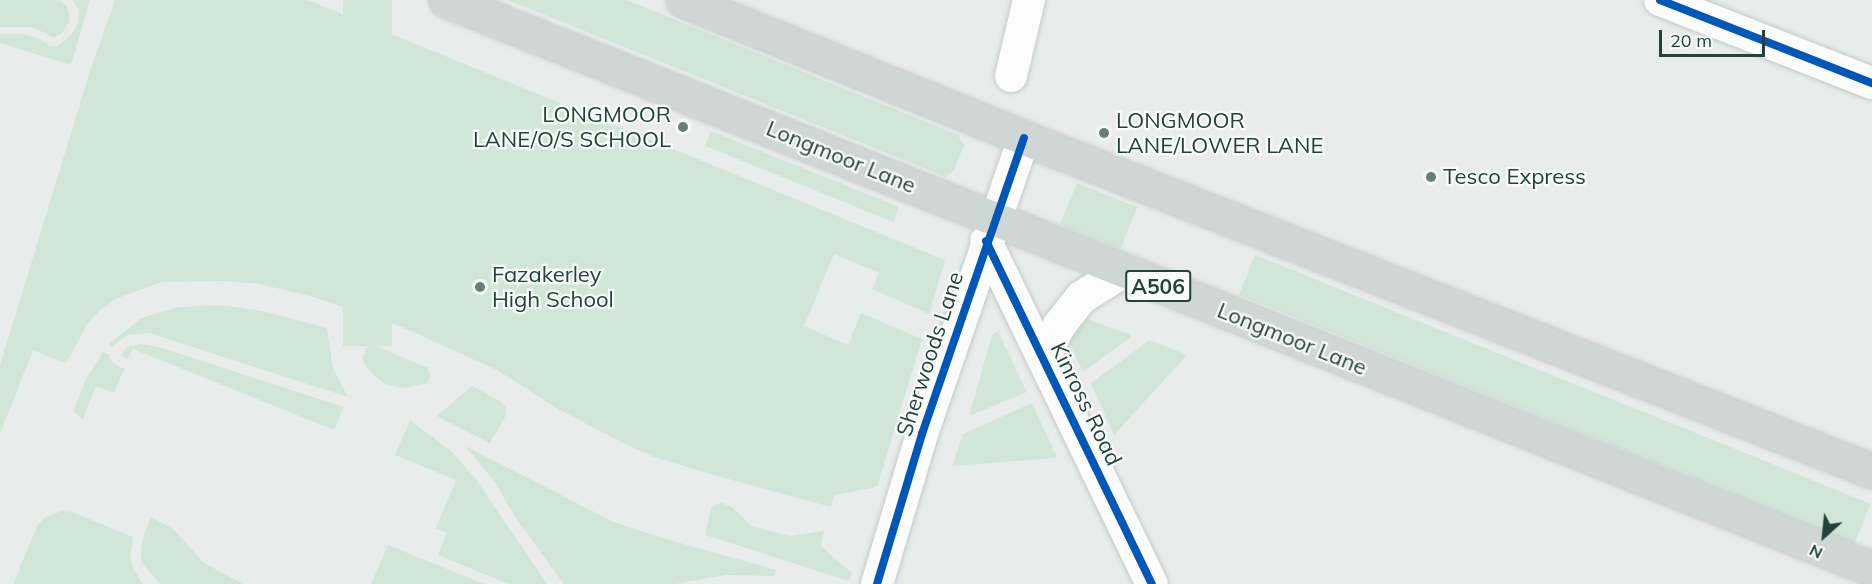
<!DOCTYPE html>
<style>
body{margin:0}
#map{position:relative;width:1872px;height:584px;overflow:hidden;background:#e8edeb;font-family:Mulish,sans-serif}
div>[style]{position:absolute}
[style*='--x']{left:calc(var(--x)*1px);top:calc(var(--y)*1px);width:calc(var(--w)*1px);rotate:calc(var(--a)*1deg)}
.green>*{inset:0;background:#d1e6d8;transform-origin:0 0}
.roads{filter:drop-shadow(0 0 2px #c5cac8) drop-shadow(0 0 2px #c5cac8)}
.street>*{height:32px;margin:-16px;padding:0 16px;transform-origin:16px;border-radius:16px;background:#fcfcfc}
.secondary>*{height:33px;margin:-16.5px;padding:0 16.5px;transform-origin:16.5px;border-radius:16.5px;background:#fcfcfc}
.primary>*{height:33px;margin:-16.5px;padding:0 16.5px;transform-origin:16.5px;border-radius:16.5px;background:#cfd7d5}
.cycleway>*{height:8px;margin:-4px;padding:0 4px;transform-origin:4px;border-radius:4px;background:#0057b8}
.dots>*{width:16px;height:16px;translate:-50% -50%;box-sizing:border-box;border:3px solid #f7fbf9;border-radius:50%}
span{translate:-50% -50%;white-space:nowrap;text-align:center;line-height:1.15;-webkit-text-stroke:4.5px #f7fbf9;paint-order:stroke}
.shield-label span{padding:2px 4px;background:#f7fbf9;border:2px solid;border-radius:4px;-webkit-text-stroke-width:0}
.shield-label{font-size:21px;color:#24423a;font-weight:700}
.poi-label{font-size:22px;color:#24423a}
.right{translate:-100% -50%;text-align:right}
.left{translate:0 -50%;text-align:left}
.street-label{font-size:22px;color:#24423a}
.north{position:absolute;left:1794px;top:506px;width:60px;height:60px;-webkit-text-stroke:4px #f7fbf9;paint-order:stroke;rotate:207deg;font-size:16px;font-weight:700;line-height:24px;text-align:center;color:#24423a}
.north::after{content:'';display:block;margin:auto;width:21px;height:27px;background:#24423a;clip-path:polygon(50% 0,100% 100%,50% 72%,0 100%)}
.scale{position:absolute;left:1659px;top:30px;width:106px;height:27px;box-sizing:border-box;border:3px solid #24423a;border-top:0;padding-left:8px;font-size:18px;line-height:21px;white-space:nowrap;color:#24423a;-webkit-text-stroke:4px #f7fbf9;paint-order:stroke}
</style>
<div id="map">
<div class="green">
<i style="clip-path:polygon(0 0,59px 0,68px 8px,70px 21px,62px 33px,54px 38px,33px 27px,0 27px)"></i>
<i style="clip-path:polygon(72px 0,90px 0,71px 65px,0 43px,0 34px,23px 34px,41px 39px,50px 46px,58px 46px,71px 35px,78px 23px,79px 10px)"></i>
<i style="clip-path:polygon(115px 0,308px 0,945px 260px,929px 314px,872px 289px,879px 273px,834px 254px,804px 326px,848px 345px,861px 313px,922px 339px,877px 487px,835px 495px,831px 507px,710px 474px,654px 457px,625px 444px,558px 409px,497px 370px,402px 327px,310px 296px,259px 284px,224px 281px,162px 282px,118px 298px,101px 309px,87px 324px,66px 364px,33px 350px,0 434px,0 365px,90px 71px)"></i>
<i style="left:343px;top:0;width:49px;height:346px"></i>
<i style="clip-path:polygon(508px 0,627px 0,958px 135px,964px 145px,954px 170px,946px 177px)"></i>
<i style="left:711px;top:131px;width:203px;height:16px;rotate:22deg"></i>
<i style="left:1077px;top:183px;width:65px;height:45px;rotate:22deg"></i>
<i style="left:1255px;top:255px;width:664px;height:43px;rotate:22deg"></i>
<i style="clip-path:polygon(218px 305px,263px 311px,327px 328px,333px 369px,348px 397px,149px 333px,128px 335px,112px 346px,109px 344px,140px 319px,151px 315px,179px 307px)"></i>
<i style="clip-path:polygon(1082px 317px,1131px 335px,1130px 338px,1083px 372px,1067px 337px)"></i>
<i style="clip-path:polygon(998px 331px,1027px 392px,969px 416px,992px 335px)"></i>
<i style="clip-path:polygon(1150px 340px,1187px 355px,1114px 435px,1091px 383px)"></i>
<i style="clip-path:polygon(140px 344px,159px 347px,344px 407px,334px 430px,133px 349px,128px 359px,121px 356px,127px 347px)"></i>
<i style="clip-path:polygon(373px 345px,428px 368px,431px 376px,427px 383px,405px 388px,387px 385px,379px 380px,367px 368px,362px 357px,366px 348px)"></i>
<i style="clip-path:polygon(103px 352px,110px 354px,109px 357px,113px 363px,124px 369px,114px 393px,96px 386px,83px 420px,73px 411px,86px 379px)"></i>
<i style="clip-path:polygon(472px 386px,500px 401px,506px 408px,506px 415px,490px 443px,437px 416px)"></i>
<i style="clip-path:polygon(1032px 403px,1057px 458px,952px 466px,963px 434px)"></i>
<i style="clip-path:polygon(410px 420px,452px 452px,475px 478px,547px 584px,508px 584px,438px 555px,447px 533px,436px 528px,456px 480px,395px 455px)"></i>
<i style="clip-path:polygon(465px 446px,614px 522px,666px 539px,776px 570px,774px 576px,726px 575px,675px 584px,564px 584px,515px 517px,495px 482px)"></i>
<i style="clip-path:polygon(722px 503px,732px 507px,752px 526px,789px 536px,824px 531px,821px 546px,852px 573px,849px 581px,705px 535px,711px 509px,714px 505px)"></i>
<i style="clip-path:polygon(62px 511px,72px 512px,133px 537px,130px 558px,134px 570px,143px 584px,13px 584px,38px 524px,45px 517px)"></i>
<i style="clip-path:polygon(151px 517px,173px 529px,204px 563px,243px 584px,160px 584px,141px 562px,142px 541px)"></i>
<i style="clip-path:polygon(388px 545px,484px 584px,371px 584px)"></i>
</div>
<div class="roads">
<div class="street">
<i style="--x:1660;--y:0;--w:228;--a:21.4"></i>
<i style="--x:1011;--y:76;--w:78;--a:-76.7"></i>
<i style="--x:986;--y:241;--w:381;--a:64.2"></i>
<i style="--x:877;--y:584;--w:157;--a:-73.3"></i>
<i style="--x:922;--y:434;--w:313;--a:-71"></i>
</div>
<div class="secondary">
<i style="--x:1043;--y:357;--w:34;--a:-64"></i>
<i style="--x:1058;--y:326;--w:37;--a:-52"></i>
<i style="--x:1081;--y:297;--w:49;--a:-32.4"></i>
</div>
<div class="primary">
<i style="--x:446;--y:0;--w:1535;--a:21.75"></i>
<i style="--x:683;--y:0;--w:368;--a:22"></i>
<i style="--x:1024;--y:138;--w:911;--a:21.44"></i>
</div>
</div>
<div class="cycleway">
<i style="--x:1660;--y:0;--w:228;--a:21.4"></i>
<i style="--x:986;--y:241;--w:381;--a:64.2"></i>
<i style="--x:877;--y:584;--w:157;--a:-73.3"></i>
<i style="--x:922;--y:434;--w:313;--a:-71"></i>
</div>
<div class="dots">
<i style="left:683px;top:127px;background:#697e78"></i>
<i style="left:1104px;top:133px;background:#697e78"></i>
<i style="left:1431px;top:177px;background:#697e78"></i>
<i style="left:480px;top:287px;background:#697e78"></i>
</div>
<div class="shield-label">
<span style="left:1158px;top:286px">A506</span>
</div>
<div class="poi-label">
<span class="right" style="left:671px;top:127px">LONGMOOR<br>LANE/O/S SCHOOL</span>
<span class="left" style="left:1116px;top:133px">LONGMOOR<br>LANE/LOWER LANE</span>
<span class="left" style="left:1443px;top:177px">Tesco Express</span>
<span class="left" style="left:492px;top:287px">Fazakerley<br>High School</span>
</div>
<div class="street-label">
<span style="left:841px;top:157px;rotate:22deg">Longmoor Lane</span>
<span style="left:1292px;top:339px;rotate:22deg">Longmoor Lane</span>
<span style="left:930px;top:354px;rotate:-72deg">Sherwoods Lane</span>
<span style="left:1086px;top:404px;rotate:64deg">Kinross Road</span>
</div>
<div class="north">N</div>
<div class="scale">20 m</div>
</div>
